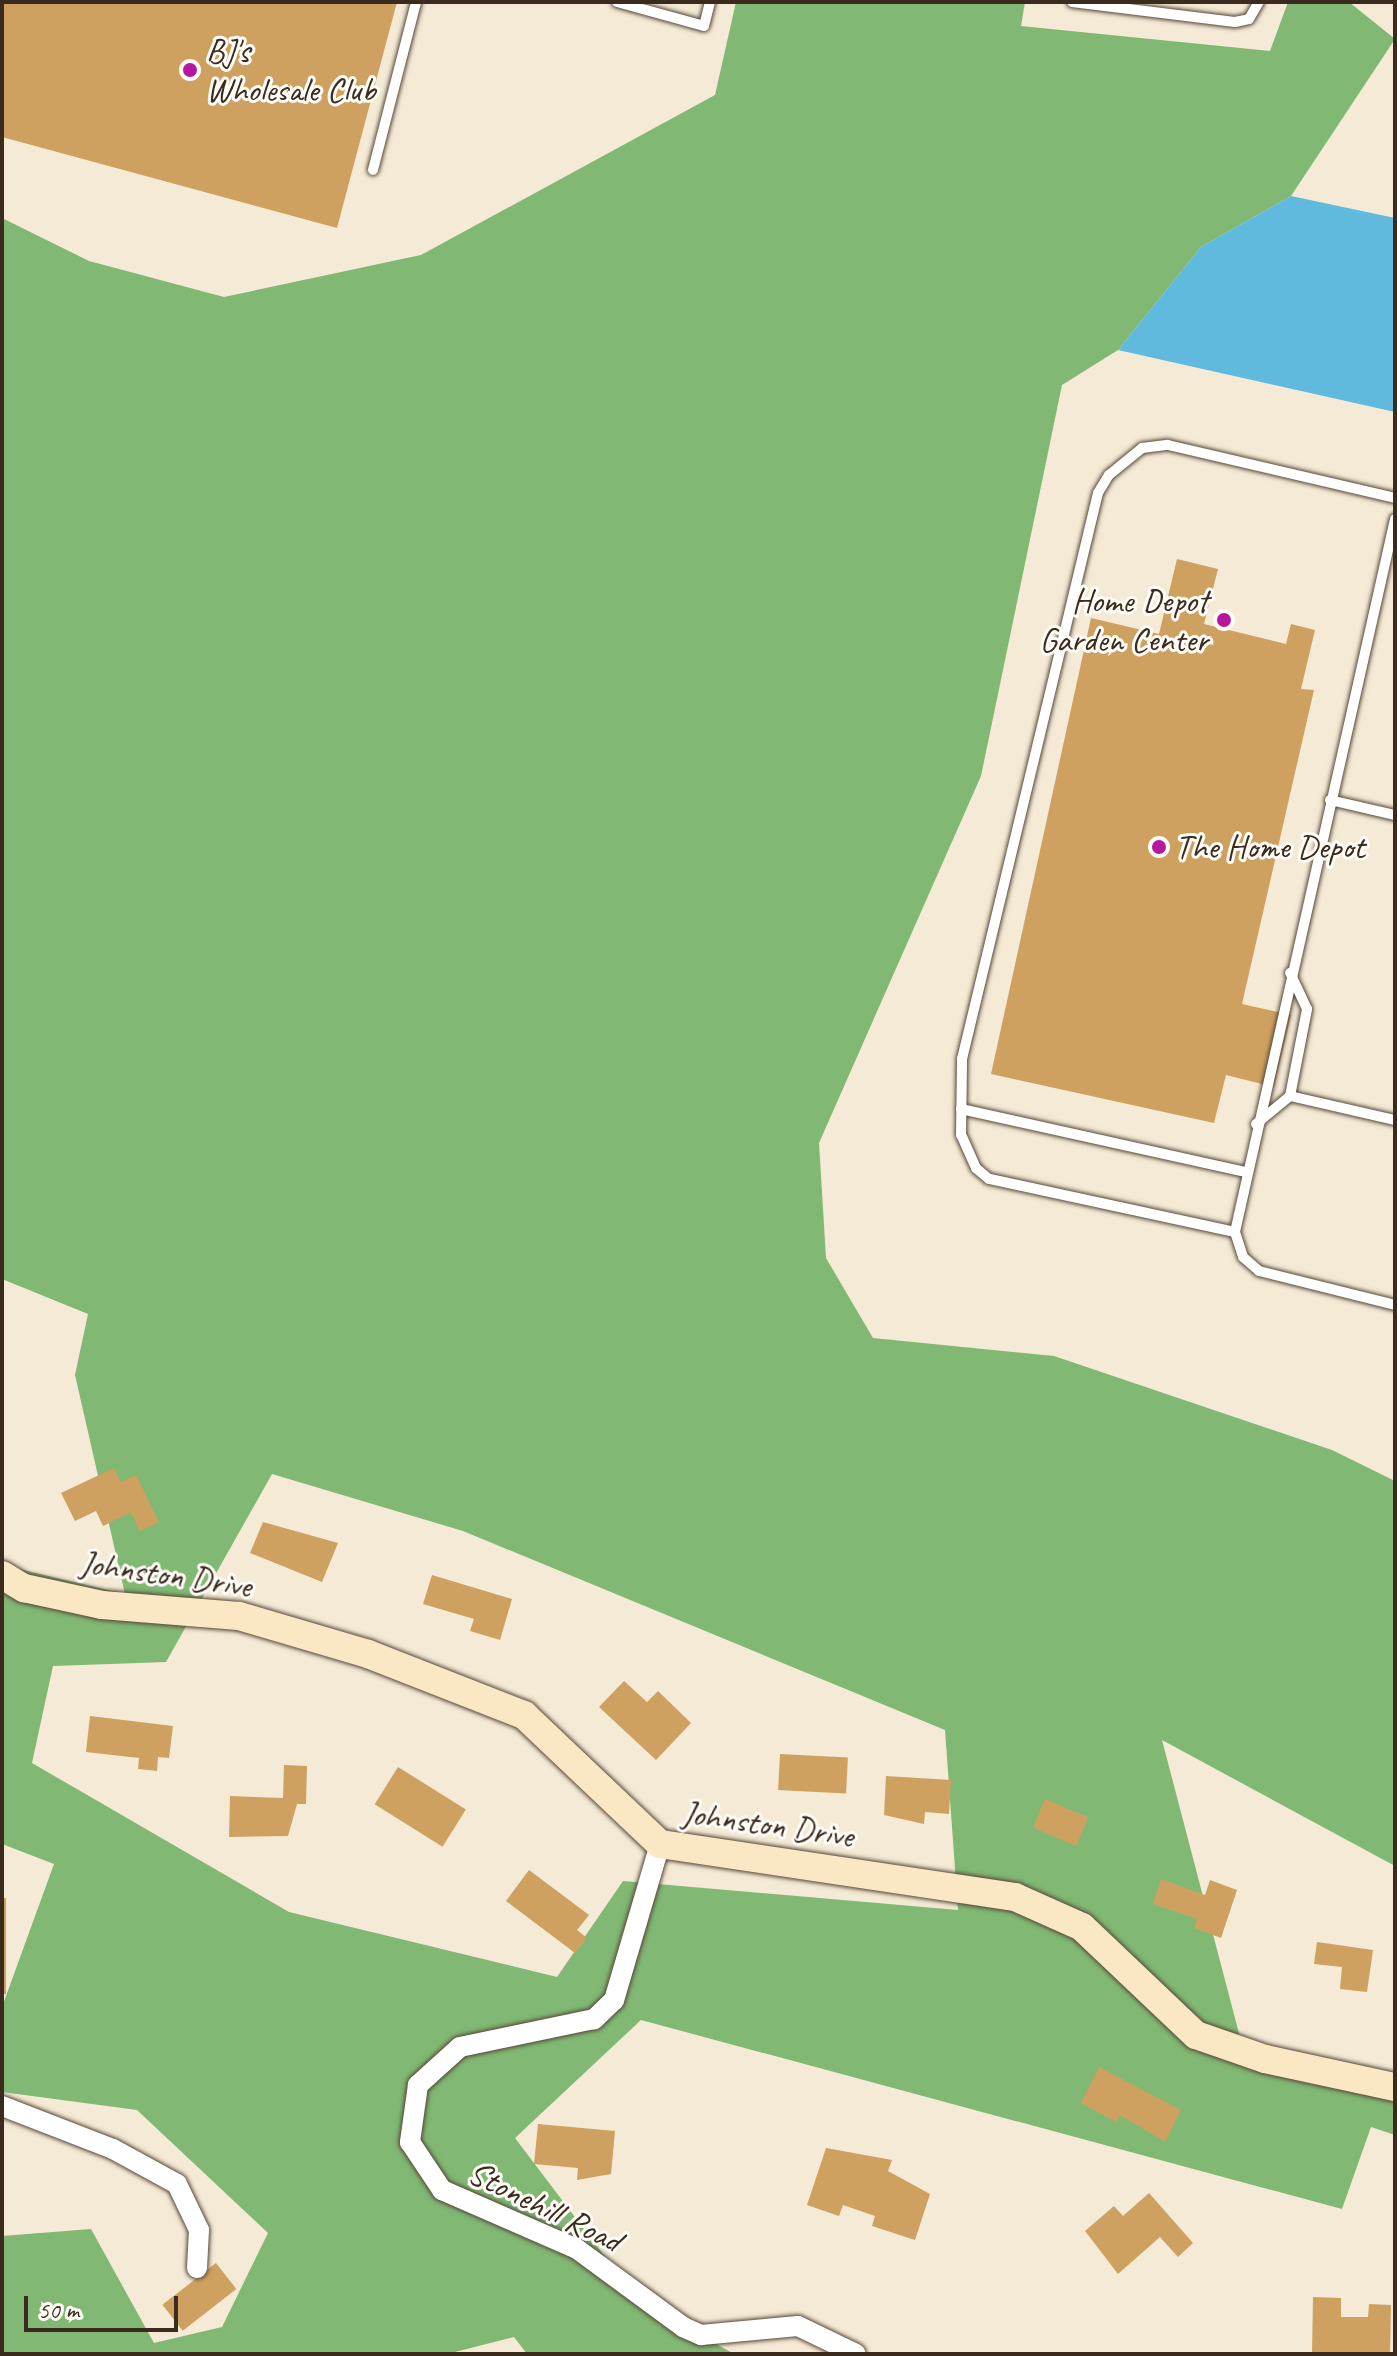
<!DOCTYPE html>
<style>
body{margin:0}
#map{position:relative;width:1397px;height:2356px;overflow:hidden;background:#f4ead5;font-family:Caveat,sans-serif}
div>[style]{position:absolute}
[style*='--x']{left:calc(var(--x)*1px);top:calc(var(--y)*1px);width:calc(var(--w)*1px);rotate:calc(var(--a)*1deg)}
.forest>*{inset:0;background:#81b874}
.water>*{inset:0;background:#5fbadd}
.building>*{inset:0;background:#cfa160;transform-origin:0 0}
.roads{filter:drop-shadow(0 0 2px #574739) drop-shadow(0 0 2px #574739)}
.lane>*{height:10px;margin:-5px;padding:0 5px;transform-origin:5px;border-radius:5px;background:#fff}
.street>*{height:20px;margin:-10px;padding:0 10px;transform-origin:10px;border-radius:10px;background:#fff}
.secondary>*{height:28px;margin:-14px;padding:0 14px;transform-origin:14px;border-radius:14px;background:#fae7c3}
.dots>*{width:22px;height:22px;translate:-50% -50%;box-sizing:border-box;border:4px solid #fdfcf7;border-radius:50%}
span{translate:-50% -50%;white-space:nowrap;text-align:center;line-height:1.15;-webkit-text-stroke:6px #fdfcf7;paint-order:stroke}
.poi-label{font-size:34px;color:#3b2a1e}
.left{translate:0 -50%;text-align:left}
.right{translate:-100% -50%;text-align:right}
.street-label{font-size:34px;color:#3b2a1e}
.frame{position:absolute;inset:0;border:4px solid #3b2a1e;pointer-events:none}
.scale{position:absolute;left:24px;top:2296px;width:154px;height:36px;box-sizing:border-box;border:4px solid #3b2a1e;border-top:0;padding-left:10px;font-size:24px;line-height:28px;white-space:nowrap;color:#3b2a1e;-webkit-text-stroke:6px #fdfcf7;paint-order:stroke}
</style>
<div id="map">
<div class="forest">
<i style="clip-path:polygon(evenodd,736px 2px,1025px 2px,1021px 26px,1270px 51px,1288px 2px,1349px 2px,1395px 39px,1291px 196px,1201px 247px,1118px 350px,1062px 385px,981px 776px,819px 1143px,826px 1258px,873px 1338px,1054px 1356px,1332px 1450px,1395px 1481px,1395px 1866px,1162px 1740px,1241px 2041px,1395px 2073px,1395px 2135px,1371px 2127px,1342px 2209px,641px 2020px,515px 2138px,637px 2299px,734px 2354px,527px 2354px,514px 2337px,447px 2354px,2px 2354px,2px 2236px,91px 2229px,154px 2343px,222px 2327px,268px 2233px,137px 2110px,2px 2092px,2px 2007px,54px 1864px,2px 1844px,2px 1565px,125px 1594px,75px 1375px,88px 1314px,2px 1279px,2px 218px,89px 261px,224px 297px,421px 255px,715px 95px,736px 2px,272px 1474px,463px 1531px,945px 1730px,958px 1910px,623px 1881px,557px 1977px,289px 1912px,32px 1763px,53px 1666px,166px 1662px,272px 1474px)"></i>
</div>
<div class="water">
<i style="clip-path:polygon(1291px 196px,1395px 218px,1395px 412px,1118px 350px,1201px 247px)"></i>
</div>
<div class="building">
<i style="clip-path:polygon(2px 2px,397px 2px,337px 228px,2px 137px)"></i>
<i style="clip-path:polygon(1177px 559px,1218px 569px,1204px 624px,1286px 644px,1291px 624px,1315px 630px,1301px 689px,1314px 690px,1242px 1004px,1291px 1015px,1274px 1087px,1226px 1075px,1214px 1123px,991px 1074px,1091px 618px,1159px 634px)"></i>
<i style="clip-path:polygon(114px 1468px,121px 1482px,136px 1475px,159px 1522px,140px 1531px,131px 1512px,103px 1526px,96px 1511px,75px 1521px,61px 1493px)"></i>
<i style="clip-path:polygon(263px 1522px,338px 1543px,322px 1582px,250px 1553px)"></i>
<i style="clip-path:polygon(432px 1575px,512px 1599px,500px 1640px,470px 1631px,474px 1619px,423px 1604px)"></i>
<i style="clip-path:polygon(624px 1681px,647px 1702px,658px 1691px,691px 1723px,656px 1760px,599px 1707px)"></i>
<i style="clip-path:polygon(90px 1716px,173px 1726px,169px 1758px,158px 1757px,157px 1771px,138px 1769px,139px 1758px,86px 1752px)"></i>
<i style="left:780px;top:1754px;width:68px;height:36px;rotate:3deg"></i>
<i style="clip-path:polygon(284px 1765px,307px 1766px,306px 1804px,297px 1804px,288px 1836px,229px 1837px,230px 1796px,283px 1798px)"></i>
<i style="left:398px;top:1767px;width:80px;height:44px;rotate:32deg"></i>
<i style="clip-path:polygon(886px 1776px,951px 1780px,949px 1814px,925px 1812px,924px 1824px,884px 1815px)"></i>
<i style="left:1045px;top:1799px;width:47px;height:31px;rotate:23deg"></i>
<i style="clip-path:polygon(529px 1870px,589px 1915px,577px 1930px,587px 1938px,575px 1953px,506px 1901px)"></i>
<i style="clip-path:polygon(1161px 1879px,1205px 1895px,1210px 1880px,1237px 1890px,1221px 1938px,1194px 1928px,1197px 1919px,1153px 1904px)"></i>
<i style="left:2px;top:1898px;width:4px;height:96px"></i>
<i style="clip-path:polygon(1317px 1942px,1373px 1950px,1367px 1992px,1340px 1989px,1342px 1967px,1314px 1964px)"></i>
<i style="clip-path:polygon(1099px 2067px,1181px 2110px,1165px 2142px,1120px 2115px,1116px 2122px,1081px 2103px)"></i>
<i style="clip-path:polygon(538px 2124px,615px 2131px,611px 2174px,577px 2180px,578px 2168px,534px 2164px)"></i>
<i style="clip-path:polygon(826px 2148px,892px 2160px,888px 2171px,930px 2194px,915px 2240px,872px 2226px,875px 2216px,843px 2205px,839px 2216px,807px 2205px)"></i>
<i style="clip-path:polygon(1149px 2193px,1193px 2243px,1178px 2257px,1160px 2237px,1118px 2274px,1085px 2231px,1114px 2206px,1123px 2216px)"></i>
<i style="left:216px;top:2263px;width:33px;height:68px;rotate:52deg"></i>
<i style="clip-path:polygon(1313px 2297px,1341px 2298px,1341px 2317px,1368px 2317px,1369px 2304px,1391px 2305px,1390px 2354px,1312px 2353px)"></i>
</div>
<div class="roads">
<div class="lane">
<i style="--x:617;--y:2;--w:90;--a:15.4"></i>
<i style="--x:704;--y:26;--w:25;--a:-76"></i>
<i style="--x:1072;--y:2;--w:164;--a:7"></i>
<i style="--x:1235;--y:22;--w:14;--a:-12"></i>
<i style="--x:1249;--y:19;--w:20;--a:-60"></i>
<i style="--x:373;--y:170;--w:173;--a:-75.6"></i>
<i style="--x:1395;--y:519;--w:731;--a:102.65"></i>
<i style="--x:1235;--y:1232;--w:26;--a:72"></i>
<i style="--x:1243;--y:1257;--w:21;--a:41"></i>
<i style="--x:1259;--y:1271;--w:140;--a:14"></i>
<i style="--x:1330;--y:800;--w:67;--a:13"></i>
<i style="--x:1290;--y:1096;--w:108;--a:12.9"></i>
<i style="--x:961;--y:1109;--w:292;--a:12.5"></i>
<i style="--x:1256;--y:1124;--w:44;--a:-39.5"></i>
<i style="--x:1290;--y:1096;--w:89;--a:-78.9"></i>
<i style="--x:1307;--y:1009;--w:40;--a:-115"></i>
<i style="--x:1235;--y:1232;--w:252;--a:-167.8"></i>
<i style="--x:989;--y:1179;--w:17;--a:-140"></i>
<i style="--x:976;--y:1168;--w:36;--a:-114"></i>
<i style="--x:961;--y:1135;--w:76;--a:-89.2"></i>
<i style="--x:962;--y:1059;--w:582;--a:-76.49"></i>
<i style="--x:1098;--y:493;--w:21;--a:-59"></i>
<i style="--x:1109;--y:475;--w:43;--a:-39.3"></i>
<i style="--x:1142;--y:448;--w:26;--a:-7"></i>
<i style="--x:1168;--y:445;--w:233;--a:13.1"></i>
</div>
<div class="street">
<i style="--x:660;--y:1844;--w:163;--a:106.4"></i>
<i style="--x:614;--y:2000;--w:28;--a:136"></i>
<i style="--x:594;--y:2019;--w:137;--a:168.2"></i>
<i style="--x:460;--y:2047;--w:57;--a:137.9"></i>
<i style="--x:418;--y:2085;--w:58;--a:98"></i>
<i style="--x:410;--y:2142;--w:58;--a:56.3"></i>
<i style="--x:442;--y:2190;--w:147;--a:23.6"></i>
<i style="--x:577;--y:2249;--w:132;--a:36.3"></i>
<i style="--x:683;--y:2327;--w:20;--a:24"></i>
<i style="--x:701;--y:2335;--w:97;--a:-5.3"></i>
<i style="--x:798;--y:2326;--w:64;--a:25.8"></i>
<i style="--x:2;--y:2106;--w:119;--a:21.2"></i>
<i style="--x:113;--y:2149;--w:73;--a:28.7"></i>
<i style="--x:177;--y:2184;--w:51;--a:64.4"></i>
<i style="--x:199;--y:2230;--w:38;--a:93"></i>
</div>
<div class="secondary">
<i style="--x:2;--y:1575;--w:26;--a:31"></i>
<i style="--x:24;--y:1588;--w:80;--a:12.3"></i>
<i style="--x:102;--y:1605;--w:137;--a:4.6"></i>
<i style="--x:239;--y:1616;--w:134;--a:16.4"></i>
<i style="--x:368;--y:1654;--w:168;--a:21.4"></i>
<i style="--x:524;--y:1715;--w:187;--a:43.5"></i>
<i style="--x:660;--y:1844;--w:359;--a:8.5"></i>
<i style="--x:1015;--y:1897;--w:73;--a:24.1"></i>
<i style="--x:1082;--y:1927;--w:157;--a:43.5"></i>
<i style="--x:1196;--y:2035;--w:73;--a:19.2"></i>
<i style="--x:1265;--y:2059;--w:133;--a:12.2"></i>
</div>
</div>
<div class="dots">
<i style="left:190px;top:70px;background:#b5179e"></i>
<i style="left:1224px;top:620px;background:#b5179e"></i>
<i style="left:1159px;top:847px;background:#b5179e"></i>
</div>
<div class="poi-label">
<span class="left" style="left:206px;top:70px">BJ's<br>Wholesale Club</span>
<span class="right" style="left:1208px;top:620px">Home Depot<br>Garden Center</span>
<span class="left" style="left:1175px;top:847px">The Home Depot</span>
</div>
<div class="street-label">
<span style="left:166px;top:1574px;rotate:8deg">Johnston Drive</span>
<span style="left:768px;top:1824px;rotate:8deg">Johnston Drive</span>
<span style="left:545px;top:2206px;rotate:26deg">Stonehill Road</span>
</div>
<div class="frame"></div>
<div class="scale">50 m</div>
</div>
